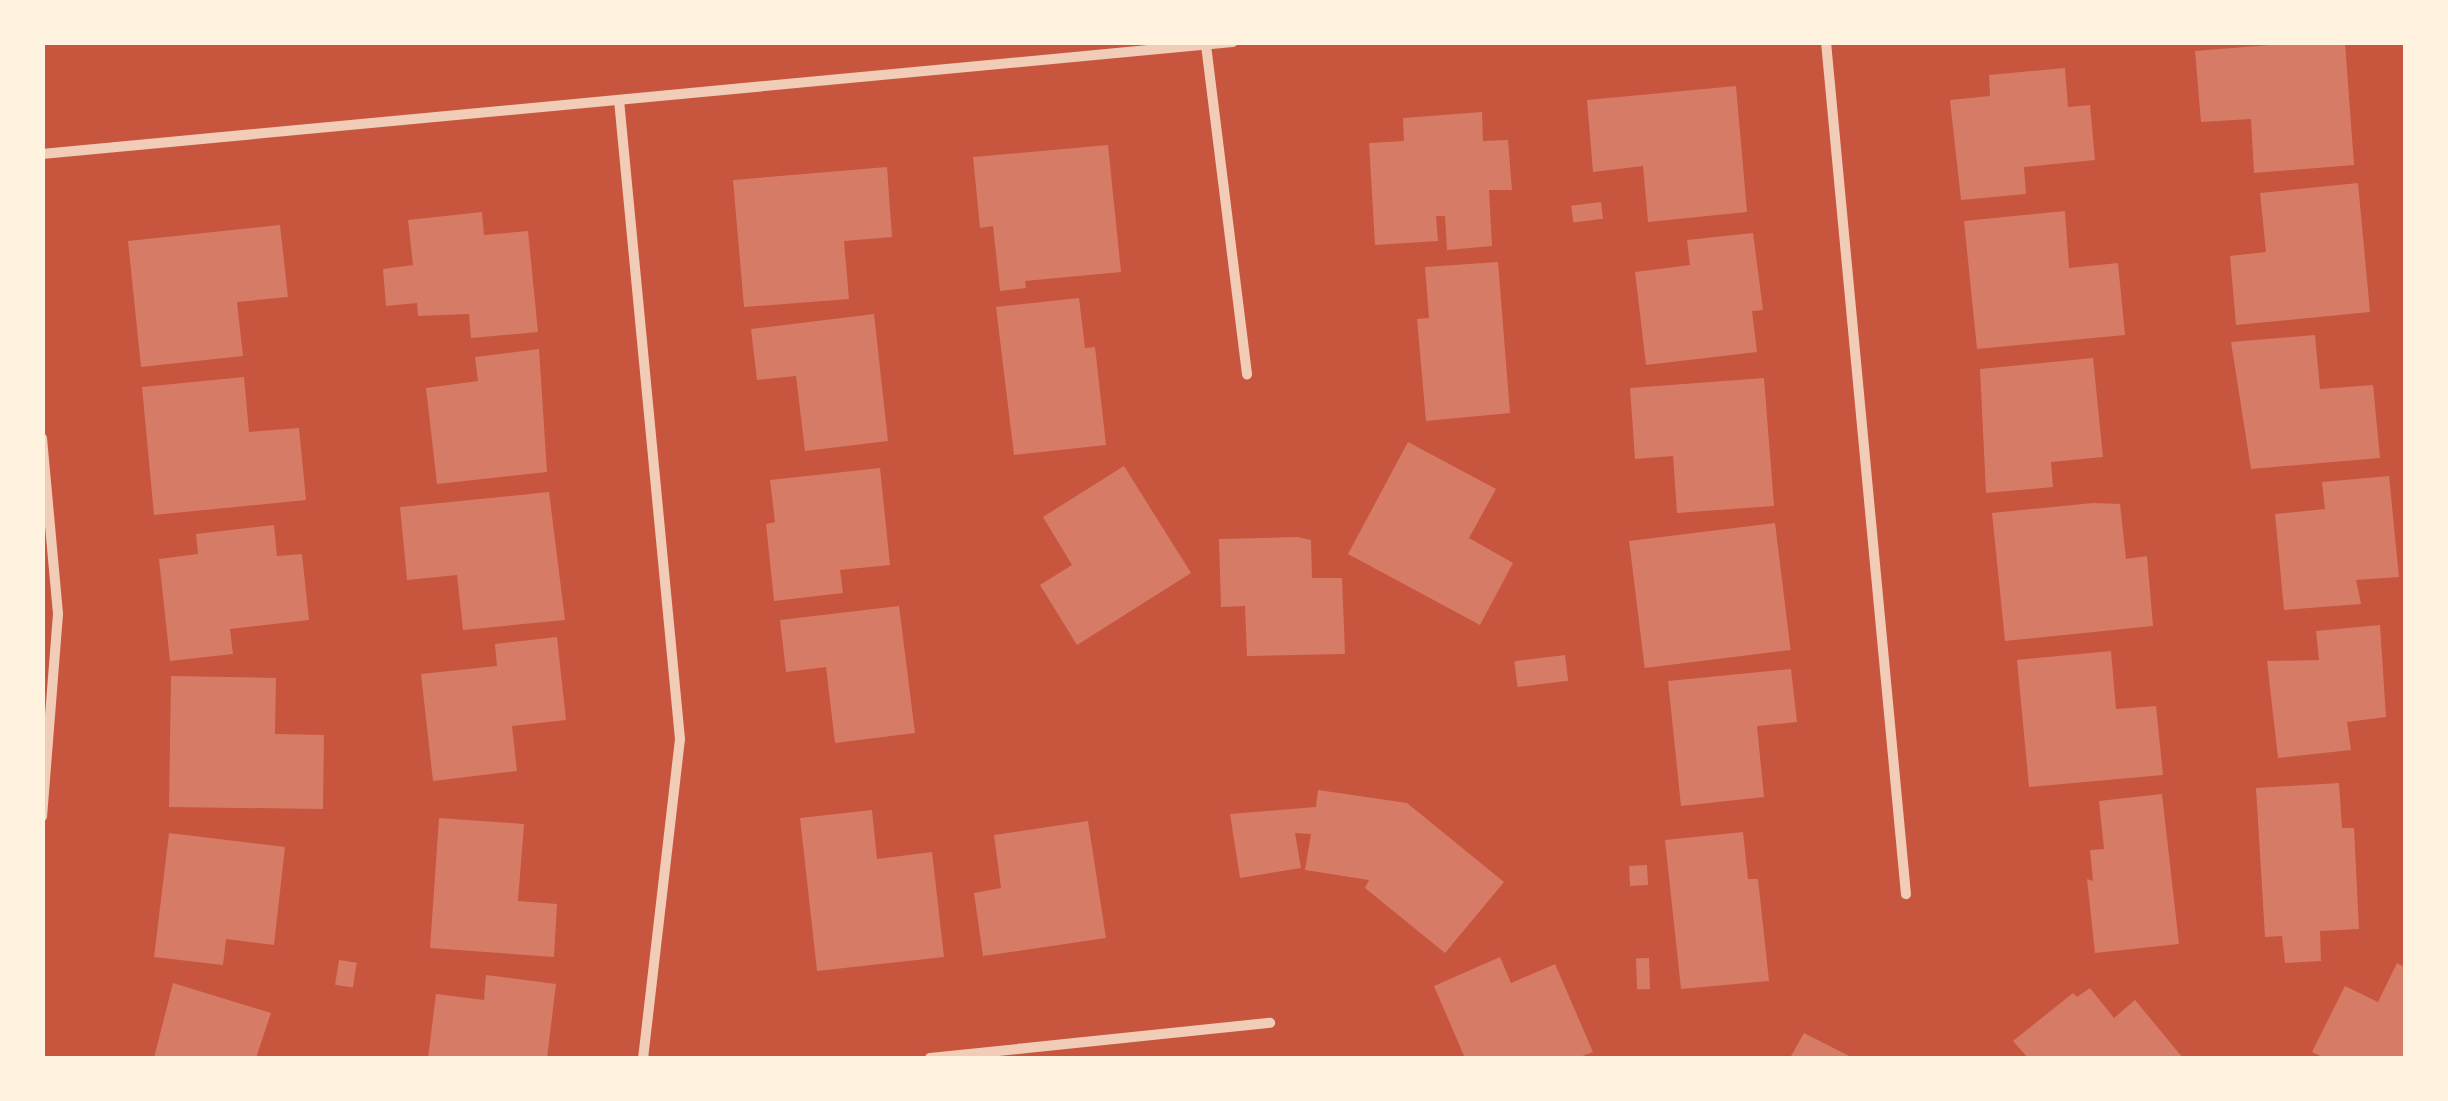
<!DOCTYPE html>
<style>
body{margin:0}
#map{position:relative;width:2448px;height:1101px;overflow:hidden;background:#c8553d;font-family:Montserrat,sans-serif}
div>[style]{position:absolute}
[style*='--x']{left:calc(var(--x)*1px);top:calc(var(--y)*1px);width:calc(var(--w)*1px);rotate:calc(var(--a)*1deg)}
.building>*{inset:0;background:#d67c66;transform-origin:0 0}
.minor>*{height:10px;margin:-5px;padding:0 5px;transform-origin:5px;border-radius:5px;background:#f1ccb7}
span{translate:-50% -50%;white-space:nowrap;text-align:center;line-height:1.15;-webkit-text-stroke:8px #fff3e0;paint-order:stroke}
.frame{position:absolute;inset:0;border:45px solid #fff3e0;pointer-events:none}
</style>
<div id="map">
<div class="building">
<i style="clip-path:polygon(2305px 42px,2345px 42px,2354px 165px,2254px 173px,2251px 119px,2201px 122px,2195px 51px)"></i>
<i style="clip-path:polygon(2065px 68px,2068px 107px,2090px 105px,2095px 160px,2024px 167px,2026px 194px,1961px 200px,1950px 100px,1990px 96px,1989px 75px)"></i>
<i style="clip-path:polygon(1736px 86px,1747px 212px,1648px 222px,1643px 166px,1593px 172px,1587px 100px)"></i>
<i style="clip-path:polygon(1482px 112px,1483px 141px,1508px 140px,1512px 190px,1489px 190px,1492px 246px,1447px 250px,1445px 216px,1436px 216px,1438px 241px,1375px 245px,1369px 143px,1404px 141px,1403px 118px)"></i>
<i style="clip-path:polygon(1108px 145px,1121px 272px,1025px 281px,1026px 288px,1000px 291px,993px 226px,980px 228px,973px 157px)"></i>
<i style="clip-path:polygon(887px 167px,892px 237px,844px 241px,849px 299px,744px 307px,733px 180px)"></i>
<i style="clip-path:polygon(2358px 183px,2370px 312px,2236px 325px,2230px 256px,2266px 252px,2260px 193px)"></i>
<i style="left:1601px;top:202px;width:17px;height:30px;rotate:83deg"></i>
<i style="clip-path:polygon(2065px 211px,2069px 268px,2118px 263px,2125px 335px,1977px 349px,1964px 221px)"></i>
<i style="clip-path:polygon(482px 212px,484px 235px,528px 231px,538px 332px,471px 338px,469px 314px,418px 316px,417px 303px,386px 306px,383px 269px,413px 265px,408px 220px)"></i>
<i style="clip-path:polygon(280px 225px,288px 297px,237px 302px,243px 356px,141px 367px,128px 241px)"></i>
<i style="clip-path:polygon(1753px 233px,1763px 310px,1752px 311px,1757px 352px,1646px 365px,1635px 272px,1690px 265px,1687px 240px)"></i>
<i style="clip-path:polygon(1498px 262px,1510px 413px,1426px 421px,1417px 319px,1429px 318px,1425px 267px)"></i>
<i style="clip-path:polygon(1079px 298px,1085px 348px,1095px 347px,1106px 445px,1014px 455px,996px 307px)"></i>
<i style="clip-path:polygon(874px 314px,888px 441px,805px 451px,796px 376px,757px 380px,751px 329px)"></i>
<i style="clip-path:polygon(2315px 335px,2320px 389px,2373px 385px,2380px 458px,2251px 469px,2231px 342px)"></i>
<i style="clip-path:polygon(539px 349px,547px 472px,437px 484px,426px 388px,478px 381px,475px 357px)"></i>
<i style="clip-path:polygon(2093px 358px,2103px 457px,2051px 462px,2053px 487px,1986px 493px,1980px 369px)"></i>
<i style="clip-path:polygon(244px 377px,249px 432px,299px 428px,306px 500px,154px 515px,142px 387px)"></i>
<i style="clip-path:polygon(1764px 378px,1774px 506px,1677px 513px,1673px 456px,1635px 459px,1630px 388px)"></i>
<i style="clip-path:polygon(1408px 442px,1496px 489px,1469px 538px,1513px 563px,1480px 625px,1348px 554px)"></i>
<i style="clip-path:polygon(1124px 466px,1191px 573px,1077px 645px,1040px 585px,1072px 565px,1043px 517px)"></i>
<i style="clip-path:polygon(880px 468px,890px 565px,840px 570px,843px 593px,774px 601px,766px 524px,775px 522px,770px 480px)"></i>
<i style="clip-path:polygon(2389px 476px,2399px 577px,2356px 580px,2361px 604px,2284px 610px,2275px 514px,2325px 509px,2322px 482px)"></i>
<i style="clip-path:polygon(549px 492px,565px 620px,463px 630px,457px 575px,407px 580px,400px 507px)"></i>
<i style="clip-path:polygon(2093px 503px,2120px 504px,2126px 559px,2147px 556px,2153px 626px,2005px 641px,1992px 513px)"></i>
<i style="left:1775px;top:523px;width:128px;height:147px;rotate:83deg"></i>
<i style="clip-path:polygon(274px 525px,277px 556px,302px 554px,309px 620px,230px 629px,233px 654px,170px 661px,159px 559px,198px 554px,196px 534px)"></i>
<i style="clip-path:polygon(1298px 537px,1311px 540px,1312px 578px,1342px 578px,1345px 654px,1247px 656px,1245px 606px,1221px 607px,1219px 539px)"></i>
<i style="clip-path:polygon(899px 606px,915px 733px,835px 743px,826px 667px,786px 672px,780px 620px)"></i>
<i style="clip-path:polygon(2380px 625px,2386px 717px,2347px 722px,2351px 750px,2278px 758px,2267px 661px,2319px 660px,2316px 631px)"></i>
<i style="clip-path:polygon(557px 637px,566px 720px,512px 726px,517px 771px,433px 781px,421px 674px,497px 666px,495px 644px)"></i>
<i style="clip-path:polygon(2111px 651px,2116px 709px,2156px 706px,2163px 775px,2029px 787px,2017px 660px)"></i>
<i style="left:1565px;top:655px;width:26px;height:51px;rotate:83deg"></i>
<i style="clip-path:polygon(1791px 669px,1797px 722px,1757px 726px,1764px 797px,1681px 806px,1668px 681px)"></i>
<i style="clip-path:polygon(171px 676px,276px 678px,275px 734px,324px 735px,323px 809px,169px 807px)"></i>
<i style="clip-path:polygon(2339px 783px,2342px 828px,2354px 828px,2359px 929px,2320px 931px,2321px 961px,2285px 963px,2282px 936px,2265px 937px,2256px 788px)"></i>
<i style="clip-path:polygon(1318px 790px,1407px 803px,1504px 882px,1445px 953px,1365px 888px,1369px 880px,1305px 870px,1311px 834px,1295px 833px,1301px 868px,1240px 878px,1230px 814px,1316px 807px)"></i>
<i style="clip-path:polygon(2162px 794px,2179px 944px,2095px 953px,2087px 879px,2093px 881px,2090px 850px,2104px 849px,2099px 801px)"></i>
<i style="clip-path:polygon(872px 810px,877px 859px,932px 852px,944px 957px,817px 971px,800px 818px)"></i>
<i style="clip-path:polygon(439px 818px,524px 824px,518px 901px,557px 904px,554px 957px,430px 948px)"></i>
<i style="clip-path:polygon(1088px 821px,1106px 938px,983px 956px,974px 893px,1001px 888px,994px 835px)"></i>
<i style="clip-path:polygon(1743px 832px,1748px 879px,1758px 879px,1769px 981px,1681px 989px,1665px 840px)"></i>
<i style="clip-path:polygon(169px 833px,285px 847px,274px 945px,226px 939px,223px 965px,154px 957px)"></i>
<i style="left:1647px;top:865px;width:20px;height:18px;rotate:87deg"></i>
<i style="clip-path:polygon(1500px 957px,1511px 983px,1555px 964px,1593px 1052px,1577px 1058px,1465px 1058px,1434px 986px)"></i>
<i style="left:1649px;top:958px;width:31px;height:13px;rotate:88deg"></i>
<i style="left:339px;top:960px;width:18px;height:25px;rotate:9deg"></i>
<i style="clip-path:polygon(2397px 963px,2406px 968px,2406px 1058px,2324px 1058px,2312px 1052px,2345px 986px,2378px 1002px)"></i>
<i style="clip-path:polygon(486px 975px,556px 984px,547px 1058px,428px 1058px,436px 994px,484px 1000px)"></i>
<i style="clip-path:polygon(173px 983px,271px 1013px,256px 1058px,154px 1058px)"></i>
<i style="clip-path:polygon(2090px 988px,2114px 1018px,2135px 1000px,2183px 1058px,2028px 1058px,2013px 1041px,2073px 993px,2077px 997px)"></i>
<i style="clip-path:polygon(1804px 1033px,1853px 1058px,1790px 1058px)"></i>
</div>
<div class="minor">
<i style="--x:1826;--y:42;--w:856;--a:84.64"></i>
<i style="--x:1206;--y:45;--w:332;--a:82.9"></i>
<i style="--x:619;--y:100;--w:642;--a:84.55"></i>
<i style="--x:680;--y:739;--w:321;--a:96.6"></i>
<i style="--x:42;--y:154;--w:1196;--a:-5.37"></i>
<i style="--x:42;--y:438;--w:177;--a:84.8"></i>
<i style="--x:58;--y:614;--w:203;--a:94.5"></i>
<i style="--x:930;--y:1058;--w:342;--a:-5.9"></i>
</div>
<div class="frame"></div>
</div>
